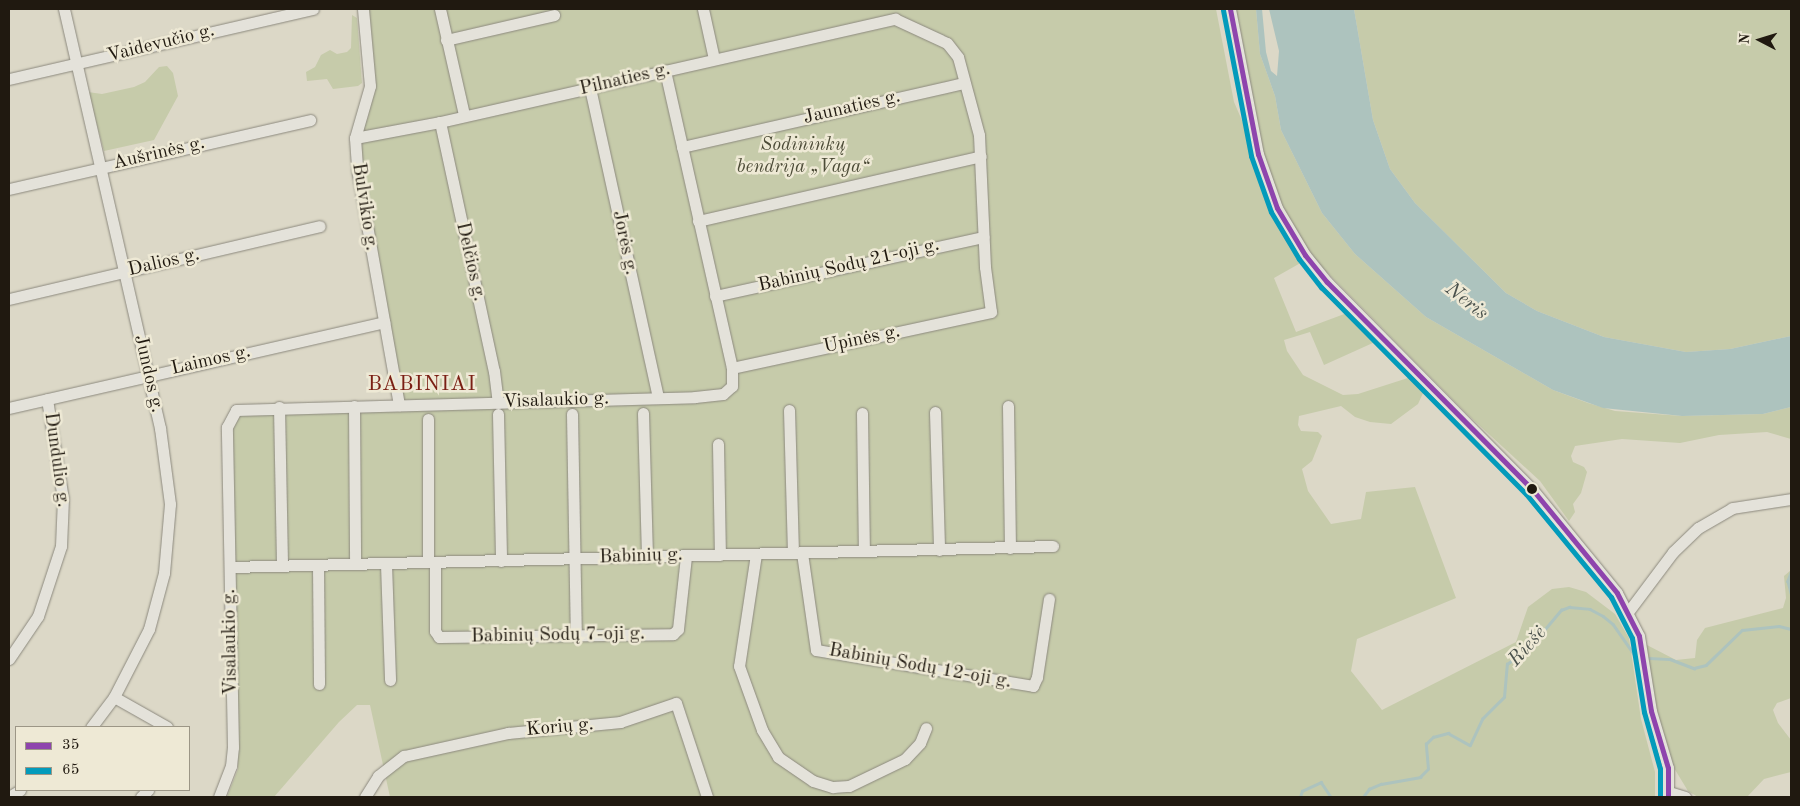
<!DOCTYPE html>
<meta charset="utf-8">
<style>
body{margin:0}
#map{position:relative;width:1800px;height:806px;overflow:hidden;background:#dcd8c7;font-family:"Old Standard TT",serif}
div>[style]{position:absolute}
[style*='--x']{left:calc(var(--x)*1px);top:calc(var(--y)*1px);width:calc(var(--w)*1px);rotate:calc(var(--a)*1deg)}
.green>*{inset:0;background:#c6cbaa}
.water>*{inset:0;background:#adc3be}
.stream>*{height:2.5px;margin:-1.25px;padding:0 1.25px;transform-origin:1.25px;border-radius:1.25px;background:#adc3be}
.roads{filter:drop-shadow(0 0 1px #8c897e) drop-shadow(0 0 1px #8c897e)}
.minor>*{height:11px;margin:-5.5px;padding:0 5.5px;transform-origin:5.5px;border-radius:5.5px;background:#e4e2da}
.bus-1>*{height:5px;margin:-2.5px;padding:0 2.5px;transform-origin:2.5px;border-radius:2.5px;background:#8e44ad}
.bus-2>*{height:5px;margin:-2.5px;padding:0 2.5px;transform-origin:2.5px;border-radius:2.5px;background:#039bbb}
.dots>*{width:14px;height:14px;translate:-50% -50%;box-sizing:border-box;border:2px solid #eee9d5;border-radius:50%}
span{translate:-50% -50%;white-space:nowrap;text-align:center;line-height:1.15;-webkit-text-stroke:5px #eee9d5;paint-order:stroke}
.street-label{font-size:19px;color:#201910}
.park-label{font-size:19px;color:#4c4b37;font-style:italic}
.water-label{font-size:20px;color:#4a514c;font-style:italic}
.quarter-label{font-size:21px;color:#7a1f14;letter-spacing:1px}
.frame{position:absolute;inset:0;border:10px solid #201910;pointer-events:none}
.legend{position:absolute;left:15px;top:726px;width:175px;height:65px;box-sizing:border-box;background:#eee9d5;border:1px solid #9c9686;margin:0;padding:6px 9px;list-style:none;font-size:15px;color:#201910}
.legend li{display:flex;align-items:center;gap:10px;height:25px}
.legend b{width:25px;border:1px solid #9c9686}
.north{position:absolute;left:1735px;top:15px;width:50px;height:50px;-webkit-text-stroke:4px #eee9d5;paint-order:stroke;rotate:275deg;font-size:14px;font-weight:700;line-height:20px;text-align:center;color:#201910}
.north::after{content:'';display:block;margin:auto;width:18px;height:22px;background:#201910;clip-path:polygon(50% 0,100% 100%,50% 72%,0 100%)}
</style>
<div id="map">
<div class="green">
<i style="clip-path:polygon(367px 9px,1216px 9px,1234px 102px,1250px 139px,1263px 185px,1270px 205px,1304px 261px,1274px 278px,1296px 332px,1347px 313px,1375px 342px,1324px 365px,1310px 332px,1284px 340px,1287px 351px,1303px 375px,1343px 395px,1358px 394px,1411px 377px,1424px 391px,1418px 404px,1391px 424px,1370px 422px,1355px 417px,1341px 406px,1299px 416px,1298px 425px,1301px 431px,1318px 432px,1322px 436px,1312px 461px,1302px 469px,1308px 491px,1331px 524px,1361px 519px,1366px 492px,1415px 487px,1456px 598px,1357px 639px,1351px 671px,1382px 710px,1516px 642px,1528px 607px,1552px 589px,1569px 587px,1586px 592px,1615px 614px,1629px 638px,1641px 719px,1655px 772px,1655px 797px,390px 797px,370px 705px,357px 705px,339px 722px,274px 797px,227px 797px,238px 769px,231px 424px,235px 415px,402px 408px,358px 132px,373px 84px)"></i>
<i style="clip-path:polygon(1234px 9px,1256px 9px,1260px 54px,1275px 96px,1281px 130px,1322px 213px,1355px 254px,1426px 317px,1553px 390px,1588px 403px,1615px 411px,1682px 416px,1763px 414px,1791px 407px,1791px 439px,1767px 432px,1719px 435px,1680px 443px,1622px 439px,1575px 446px,1571px 456px,1573px 462px,1584px 467px,1587px 472px,1581px 493px,1573px 504px,1575px 512px,1569px 521px,1540px 481px,1466px 413px,1314px 259px,1279px 204px,1262px 154px)"></i>
<i style="clip-path:polygon(1354px 9px,1791px 9px,1791px 336px,1730px 349px,1686px 352px,1604px 337px,1537px 311px,1506px 293px,1415px 203px,1390px 169px,1373px 120px)"></i>
<i style="clip-path:polygon(352px 15px,357px 18px,362px 83px,358px 86px,333px 89px,327px 79px,307px 81px,306px 72px,315px 67px,321px 55px,330px 50px,337px 54px,347px 52px,351px 48px)"></i>
<i style="clip-path:polygon(167px 66px,173px 73px,178px 96px,154px 140px,104px 151px,88px 92px,102px 94px,134px 87px,145px 82px,159px 67px)"></i>
<i style="clip-path:polygon(1791px 570px,1791px 698px,1777px 703px,1773px 710px,1778px 723px,1791px 740px,1791px 772px,1764px 779px,1747px 797px,1698px 797px,1688px 791px,1674px 768px,1656px 717px,1643px 643px,1676px 660px,1695px 658px,1697px 640px,1705px 628px,1783px 608px,1786px 598px,1784px 576px)"></i>
</div>
<div class="water">
<i style="clip-path:polygon(1256px 9px,1262px 9px,1266px 52px,1271px 71px,1277px 76px,1279px 51px,1269px 9px,1354px 9px,1373px 120px,1390px 169px,1415px 203px,1506px 293px,1537px 311px,1604px 337px,1686px 352px,1730px 349px,1791px 336px,1791px 407px,1763px 414px,1682px 416px,1603px 408px,1553px 390px,1426px 317px,1355px 254px,1322px 213px,1281px 130px,1275px 96px,1260px 54px)"></i>
</div>
<div class="stream">
<i style="--x:1791;--y:573;--w:9;--a:111"></i>
<i style="--x:1788;--y:581;--w:12;--a:76"></i>
<i style="--x:1649;--y:658;--w:21;--a:3"></i>
<i style="--x:1670;--y:659;--w:26;--a:21"></i>
<i style="--x:1694;--y:668;--w:12;--a:-14"></i>
<i style="--x:1706;--y:665;--w:50;--a:-44.2"></i>
<i style="--x:1742;--y:630;--w:37;--a:-6"></i>
<i style="--x:1779;--y:626;--w:12;--a:14"></i>
<i style="--x:1300;--y:797;--w:6;--a:-72"></i>
<i style="--x:1302;--y:791;--w:21;--a:-25"></i>
<i style="--x:1321;--y:782;--w:18;--a:56"></i>
<i style="--x:1363;--y:797;--w:10;--a:-53"></i>
<i style="--x:1369;--y:789;--w:13;--a:-23"></i>
<i style="--x:1381;--y:784;--w:40;--a:-10"></i>
<i style="--x:1420;--y:777;--w:11;--a:-45"></i>
<i style="--x:1428;--y:769;--w:25;--a:-95"></i>
<i style="--x:1426;--y:744;--w:10;--a:-45"></i>
<i style="--x:1433;--y:737;--w:16;--a:-15"></i>
<i style="--x:1448;--y:733;--w:25;--a:29"></i>
<i style="--x:1470;--y:745;--w:29;--a:-65"></i>
<i style="--x:1482;--y:719;--w:31;--a:-45"></i>
<i style="--x:1504;--y:697;--w:33;--a:-85"></i>
<i style="--x:1507;--y:664;--w:27;--a:-36"></i>
<i style="--x:1529;--y:648;--w:50;--a:-49.9"></i>
<i style="--x:1561;--y:610;--w:9;--a:-21"></i>
<i style="--x:1569;--y:607;--w:21;--a:5"></i>
<i style="--x:1590;--y:609;--w:15;--a:28"></i>
<i style="--x:1603;--y:616;--w:13;--a:39"></i>
<i style="--x:1613;--y:624;--w:40;--a:55.1"></i>
</div>
<div class="roads">
<div class="minor">
<i style="--x:64;--y:9;--w:430;--a:77.1"></i>
<i style="--x:160;--y:428;--w:77;--a:82.5"></i>
<i style="--x:170;--y:504;--w:69;--a:95"></i>
<i style="--x:164;--y:573;--w:58;--a:105"></i>
<i style="--x:149;--y:629;--w:76;--a:117.2"></i>
<i style="--x:114;--y:697;--w:38;--a:127"></i>
<i style="--x:363;--y:9;--w:77;--a:84.8"></i>
<i style="--x:370;--y:86;--w:54;--a:106.1"></i>
<i style="--x:355;--y:138;--w:31;--a:86"></i>
<i style="--x:357;--y:169;--w:240;--a:79.9"></i>
<i style="--x:440;--y:9;--w:109;--a:77.2"></i>
<i style="--x:703;--y:9;--w:51;--a:77.6"></i>
<i style="--x:1230;--y:9;--w:148;--a:79.1"></i>
<i style="--x:1258;--y:154;--w:57;--a:70.6"></i>
<i style="--x:1277;--y:208;--w:55;--a:59.2"></i>
<i style="--x:1305;--y:255;--w:35;--a:51"></i>
<i style="--x:1327;--y:282;--w:291;--a:45.3"></i>
<i style="--x:1532;--y:489;--w:134;--a:50.7"></i>
<i style="--x:1617;--y:593;--w:48;--a:62.9"></i>
<i style="--x:1639;--y:636;--w:76;--a:80.9"></i>
<i style="--x:1651;--y:711;--w:59;--a:73.4"></i>
<i style="--x:1668;--y:768;--w:29;--a:90"></i>
<i style="--x:446;--y:40;--w:111;--a:-13"></i>
<i style="--x:9;--y:79;--w:312;--a:-13"></i>
<i style="--x:590;--y:88;--w:317;--a:77.6"></i>
<i style="--x:440;--y:122;--w:255;--a:77.8"></i>
<i style="--x:494;--y:371;--w:32;--a:83"></i>
<i style="--x:355;--y:138;--w:86;--a:-10.7"></i>
<i style="--x:440;--y:122;--w:467;--a:-12.8"></i>
<i style="--x:895;--y:19;--w:57;--a:24.8"></i>
<i style="--x:947;--y:43;--w:18;--a:52"></i>
<i style="--x:958;--y:57;--w:81;--a:74.9"></i>
<i style="--x:979;--y:135;--w:132;--a:87.4"></i>
<i style="--x:985;--y:267;--w:45;--a:82.4"></i>
<i style="--x:991;--y:312;--w:265;--a:167.8"></i>
<i style="--x:682;--y:147;--w:289;--a:-12.8"></i>
<i style="--x:9;--y:189;--w:309;--a:-12.9"></i>
<i style="--x:698;--y:221;--w:290;--a:-12.9"></i>
<i style="--x:715;--y:296;--w:275;--a:-12.4"></i>
<i style="--x:9;--y:299;--w:319;--a:-13.2"></i>
<i style="--x:354;--y:406;--w:158;--a:89.6"></i>
<i style="--x:1008;--y:406;--w:142;--a:89.2"></i>
<i style="--x:279;--y:407;--w:158;--a:88.9"></i>
<i style="--x:9;--y:408;--w:385;--a:-12.9"></i>
<i style="--x:789;--y:410;--w:143;--a:88.4"></i>
<i style="--x:935;--y:412;--w:138;--a:88.3"></i>
<i style="--x:643;--y:413;--w:144;--a:88.4"></i>
<i style="--x:862;--y:413;--w:137;--a:89.2"></i>
<i style="--x:498;--y:414;--w:147;--a:88.8"></i>
<i style="--x:572;--y:414;--w:221;--a:89"></i>
<i style="--x:718;--y:444;--w:111;--a:89"></i>
<i style="--x:802;--y:553;--w:98;--a:81.8"></i>
<i style="--x:816;--y:650;--w:220;--a:9.4"></i>
<i style="--x:1033;--y:686;--w:10;--a:-66"></i>
<i style="--x:1037;--y:677;--w:79;--a:-81.3"></i>
<i style="--x:756;--y:554;--w:113;--a:98.6"></i>
<i style="--x:739;--y:666;--w:68;--a:70.2"></i>
<i style="--x:762;--y:730;--w:31;--a:59"></i>
<i style="--x:778;--y:757;--w:42;--a:34.4"></i>
<i style="--x:813;--y:781;--w:21;--a:17"></i>
<i style="--x:833;--y:787;--w:16;--a:-4"></i>
<i style="--x:849;--y:786;--w:62;--a:-25.7"></i>
<i style="--x:905;--y:759;--w:22;--a:-47"></i>
<i style="--x:920;--y:743;--w:16;--a:-68"></i>
<i style="--x:428;--y:562;--w:143;--a:-90"></i>
<i style="--x:435;--y:562;--w:69;--a:90"></i>
<i style="--x:435;--y:631;--w:7;--a:56"></i>
<i style="--x:439;--y:637;--w:234;--a:-0.7"></i>
<i style="--x:673;--y:634;--w:7;--a:-45"></i>
<i style="--x:678;--y:629;--w:73;--a:-83.7"></i>
<i style="--x:386;--y:564;--w:116;--a:88"></i>
<i style="--x:318;--y:565;--w:119;--a:89.5"></i>
<i style="--x:230;--y:567;--w:823;--a:-1.46"></i>
<i style="--x:1628;--y:612;--w:75;--a:-53.1"></i>
<i style="--x:1673;--y:552;--w:35;--a:-44"></i>
<i style="--x:1698;--y:528;--w:39;--a:-30"></i>
<i style="--x:1732;--y:508;--w:60;--a:-8.7"></i>
<i style="--x:9;--y:659;--w:52;--a:-56"></i>
<i style="--x:38;--y:616;--w:74;--a:-71.8"></i>
<i style="--x:61;--y:546;--w:47;--a:-87.6"></i>
<i style="--x:63;--y:499;--w:101;--a:-99.1"></i>
<i style="--x:114;--y:697;--w:61;--a:29.5"></i>
<i style="--x:1669;--y:792;--w:17;--a:17"></i>
<i style="--x:9;--y:797;--w:13;--a:-32"></i>
<i style="--x:141;--y:797;--w:10;--a:-45"></i>
<i style="--x:219;--y:797;--w:33;--a:-69"></i>
<i style="--x:231;--y:766;--w:19;--a:-84"></i>
<i style="--x:233;--y:747;--w:320;--a:-91.1"></i>
<i style="--x:227;--y:427;--w:19;--a:-62"></i>
<i style="--x:236;--y:410;--w:459;--a:-1.6"></i>
<i style="--x:695;--y:397;--w:28;--a:-6"></i>
<i style="--x:723;--y:394;--w:12;--a:-42"></i>
<i style="--x:732;--y:386;--w:18;--a:-90"></i>
<i style="--x:732;--y:368;--w:305;--a:-102.7"></i>
<i style="--x:365;--y:797;--w:25;--a:-58"></i>
<i style="--x:378;--y:776;--w:33;--a:-38"></i>
<i style="--x:404;--y:756;--w:107;--a:-12.5"></i>
<i style="--x:508;--y:733;--w:113;--a:-5.6"></i>
<i style="--x:620;--y:722;--w:59;--a:-18.7"></i>
<i style="--x:676;--y:703;--w:99;--a:71.7"></i>
</div>
</div>
<div class="bus-1">
<i style="--x:1230;--y:9;--w:148;--a:79.1"></i>
<i style="--x:1258;--y:154;--w:57;--a:70.6"></i>
<i style="--x:1277;--y:208;--w:55;--a:59.2"></i>
<i style="--x:1305;--y:255;--w:35;--a:51"></i>
<i style="--x:1327;--y:282;--w:291;--a:45.3"></i>
<i style="--x:1532;--y:489;--w:134;--a:50.7"></i>
<i style="--x:1617;--y:593;--w:48;--a:62.9"></i>
<i style="--x:1639;--y:636;--w:76;--a:80.9"></i>
<i style="--x:1651;--y:711;--w:59;--a:73.4"></i>
<i style="--x:1668;--y:768;--w:29;--a:90"></i>
</div>
<div class="bus-2">
<i style="--x:1223;--y:10;--w:149;--a:79.1"></i>
<i style="--x:1251;--y:156;--w:59;--a:70.3"></i>
<i style="--x:1271;--y:212;--w:55;--a:59.2"></i>
<i style="--x:1299;--y:259;--w:36;--a:52"></i>
<i style="--x:1321;--y:287;--w:291;--a:45.3"></i>
<i style="--x:1526;--y:494;--w:134;--a:50.5"></i>
<i style="--x:1611;--y:597;--w:46;--a:62.9"></i>
<i style="--x:1632;--y:638;--w:75;--a:80.8"></i>
<i style="--x:1644;--y:712;--w:59;--a:74.3"></i>
<i style="--x:1660;--y:769;--w:28;--a:90"></i>
</div>
<div class="dots">
<i style="left:1532px;top:489px;background:#201910"></i>
</div>
<div class="street-label">
<span style="left:161px;top:44px;rotate:-14deg">Vaidevučio g.</span>
<span style="left:625px;top:80px;rotate:-13deg">Pilnaties g.</span>
<span style="left:852px;top:108px;rotate:-13deg">Jaunaties g.</span>
<span style="left:159px;top:154px;rotate:-13deg">Aušrinės g.</span>
<span style="left:364px;top:207px;rotate:81deg">Bulvikio g.</span>
<span style="left:624px;top:243px;rotate:78deg">Jorės g.</span>
<span style="left:470px;top:262px;rotate:77deg">Delčios g.</span>
<span style="left:164px;top:263px;rotate:-13deg">Dalios g.</span>
<span style="left:849px;top:266px;rotate:-13deg">Babinių Sodų 21-oji g.</span>
<span style="left:862px;top:340px;rotate:-12deg">Upinės g.</span>
<span style="left:211px;top:361px;rotate:-13deg">Laimos g.</span>
<span style="left:148px;top:374px;rotate:77deg">Jundos g.</span>
<span style="left:556px;top:401px;rotate:-2deg">Visalaukio g.</span>
<span style="left:56px;top:460px;rotate:82deg">Dundulio g.</span>
<span style="left:641px;top:557px;rotate:-2deg">Babinių g.</span>
<span style="left:558px;top:636px;rotate:-1deg">Babinių Sodų 7-oji g.</span>
<span style="left:231px;top:642px;rotate:-91deg">Visalaukio g.</span>
<span style="left:920px;top:667px;rotate:10deg">Babinių Sodų 12-oji g.</span>
<span style="left:560px;top:728px;rotate:-5deg">Korių g.</span>
</div>
<div class="park-label">
<span style="left:803px;top:157px">Sodininkų<br>bendrija „Vaga“</span>
</div>
<div class="water-label">
<span style="left:1466px;top:302px;rotate:38deg">Neris</span>
<span style="left:1528px;top:647px;rotate:-48deg">Riešė</span>
</div>
<div class="quarter-label">
<span style="left:422px;top:385px">BABINIAI</span>
</div>
<div class="frame"></div>
<ul class="legend">
<li><b style="height:6px;background:#8e44ad"></b>35</li>
<li><b style="height:6px;background:#039bbb"></b>65</li>
</ul>
<div class="north">N</div>
</div>
